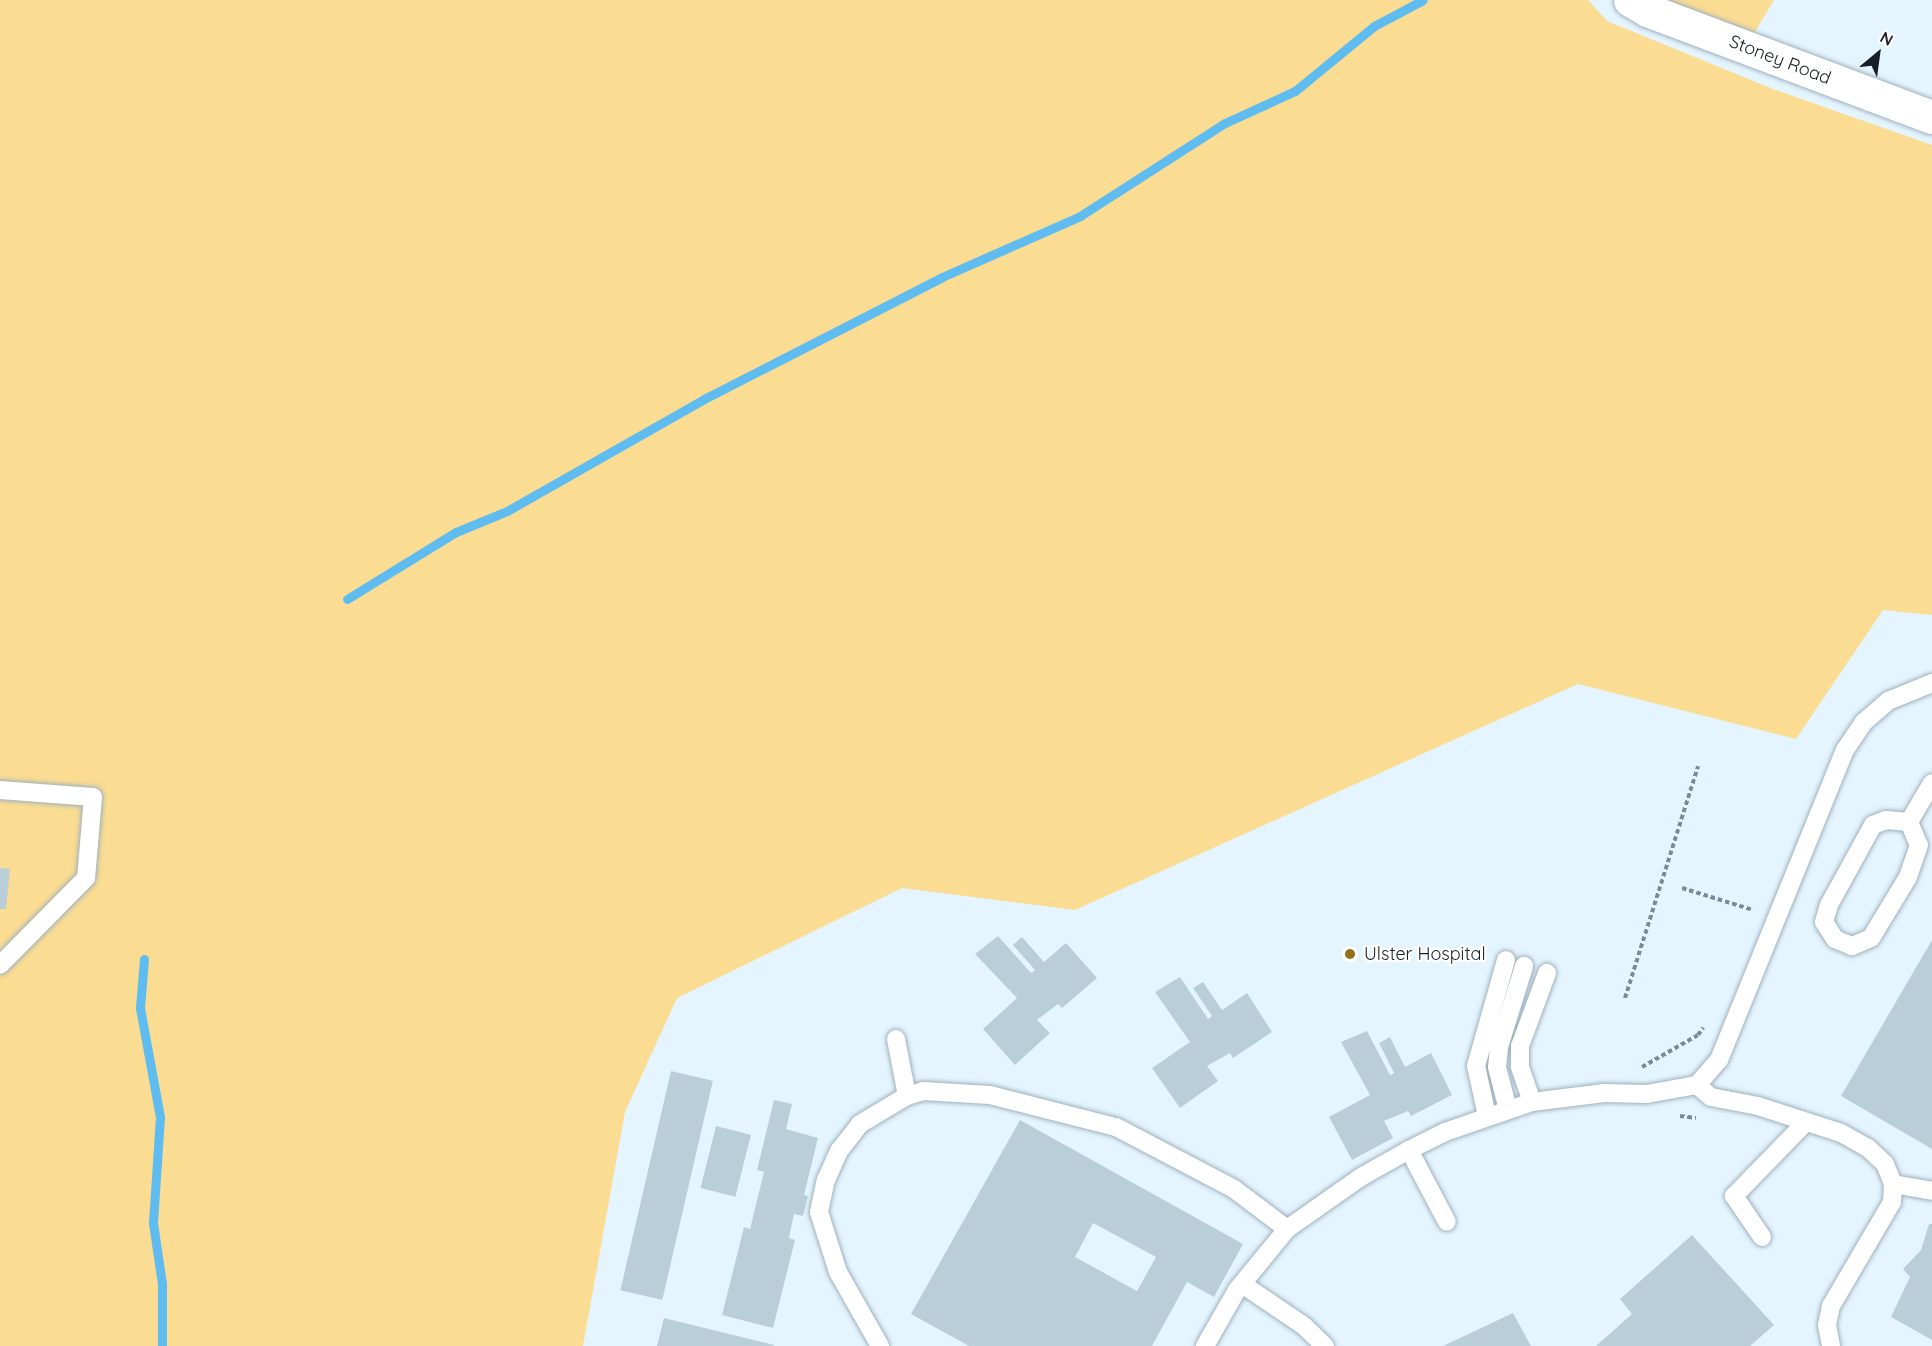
<!DOCTYPE html>
<style>
body{margin:0}
#map{position:relative;width:1932px;height:1346px;overflow:hidden;background:#e5f5ff;font-family:Quicksand,sans-serif}
div>[style]{position:absolute}
[style*='--x']{left:calc(var(--x)*1px);top:calc(var(--y)*1px);width:calc(var(--w)*1px);rotate:calc(var(--a)*1deg)}
.green>*{inset:0;background:#fadc92}
.stream>*{height:9px;margin:-4.5px;padding:0 4.5px;transform-origin:4.5px;border-radius:4.5px;background:#5ebcf1}
.building>*{inset:0;background:#baceda;transform-origin:0 0}
.path>*{height:4px;margin-top:-2px;transform-origin:0;background:repeating-linear-gradient(90deg,#7e8a91 0 4.5px,transparent 0 7.5px)}
.roads{filter:drop-shadow(0 0 2px #9eb1bd) drop-shadow(0 0 2px #9eb1bd)}
.service>*{height:18px;margin:-9px;padding:0 9px;transform-origin:9px;border-radius:9px;background:#fff}
.minor>*{height:33px;margin:-16.5px;padding:0 16.5px;transform-origin:16.5px;border-radius:16.5px;background:#fff}
.dots>*{width:16px;height:16px;translate:-50% -50%;box-sizing:border-box;border:3px solid #fff;border-radius:50%}
span{translate:-50% -50%;white-space:nowrap;text-align:center;line-height:1.15;-webkit-text-stroke:4.5px #fff;paint-order:stroke}
.street-label{font-size:18px;color:#181f24}
.poi-label{font-size:18px;color:#181f24}
.left{translate:0 -50%;text-align:left}
.north{position:absolute;left:1848px;top:24px;width:60px;height:60px;-webkit-text-stroke:4px #fff;paint-order:stroke;rotate:29deg;font-size:16px;font-weight:700;line-height:24px;text-align:center;color:#181f24}
.north::after{content:'';display:block;margin:auto;width:21px;height:27px;background:#181f24;clip-path:polygon(50% 0,100% 100%,50% 72%,0 100%)}
</style>
<div id="map">
<div class="green">
<i style="clip-path:polygon(0 0,1588px 0,1607px 21px,1773px 89px,1932px 145px,1932px 615px,1883px 610px,1796px 739px,1578px 684px,1075px 910px,902px 888px,677px 998px,625px 1112px,583px 1346px,0 1346px)"></i>
<i style="clip-path:polygon(1630px 0,1774px 0,1746px 47px)"></i>
</div>
<div class="stream">
<i style="--x:347;--y:599;--w:128;--a:-31.6"></i>
<i style="--x:456;--y:532;--w:55;--a:-22.4"></i>
<i style="--x:507;--y:511;--w:227;--a:-29.6"></i>
<i style="--x:704;--y:399;--w:267;--a:-27.1"></i>
<i style="--x:942;--y:277;--w:151;--a:-23.8"></i>
<i style="--x:1080;--y:216;--w:172;--a:-32.7"></i>
<i style="--x:1225;--y:123;--w:77;--a:-24.6"></i>
<i style="--x:1295;--y:91;--w:102;--a:-39.4"></i>
<i style="--x:1374;--y:26;--w:55;--a:-28"></i>
<i style="--x:144;--y:959;--w:49;--a:94.7"></i>
<i style="--x:140;--y:1008;--w:111;--a:79.6"></i>
<i style="--x:160;--y:1117;--w:106;--a:93.8"></i>
<i style="--x:153;--y:1223;--w:62;--a:81.6"></i>
<i style="--x:162;--y:1284;--w:62;--a:90"></i>
</div>
<div class="building">
<i style="clip-path:polygon(0 868px,10px 869px,6px 909px,0 909px)"></i>
<i style="clip-path:polygon(998px 936px,1031px 973px,1035px 970px,1013px 945px,1022px 937px,1044px 962px,1066px 943px,1097px 978px,1062px 1008px,1058px 1004px,1037px 1020px,1050px 1033px,1015px 1065px,983px 1029px,1017px 998px,975px 954px)"></i>
<i style="clip-path:polygon(1932px 940px,1932px 1149px,1841px 1096px)"></i>
<i style="clip-path:polygon(1180px 977px,1208px 1019px,1212px 1016px,1193px 988px,1203px 982px,1222px 1010px,1247px 993px,1272px 1032px,1233px 1058px,1230px 1053px,1207px 1066px,1218px 1081px,1180px 1108px,1152px 1068px,1190px 1042px,1155px 992px)"></i>
<i style="clip-path:polygon(1367px 1031px,1390px 1075px,1394px 1073px,1379px 1043px,1390px 1037px,1405px 1067px,1431px 1053px,1452px 1095px,1411px 1116px,1408px 1111px,1384px 1121px,1393px 1138px,1352px 1160px,1329px 1117px,1370px 1095px,1341px 1042px)"></i>
<i style="left:671px;top:1071px;width:43px;height:225px;rotate:13deg"></i>
<i style="clip-path:polygon(774px 1100px,792px 1104px,786px 1129px,818px 1138px,804px 1195px,808px 1196px,803px 1216px,794px 1214px,789px 1238px,795px 1240px,773px 1328px,722px 1315px,744px 1227px,750px 1229px,764px 1172px,757px 1170px)"></i>
<i style="clip-path:polygon(evenodd,1020px 1120px,1243px 1244px,1214px 1297px,1187px 1282px,1152px 1346px,969px 1346px,911px 1314px,1020px 1120px,1093px 1223px,1156px 1257px,1137px 1291px,1075px 1257px,1093px 1223px)"></i>
<i style="left:716px;top:1126px;width:36px;height:64px;rotate:14deg"></i>
<i style="clip-path:polygon(1929px 1224px,1932px 1224px,1932px 1340px,1891px 1317px,1910px 1277px,1903px 1269px,1921px 1250px)"></i>
<i style="clip-path:polygon(1692px 1235px,1774px 1325px,1750px 1346px,1596px 1346px,1632px 1314px,1620px 1299px)"></i>
<i style="clip-path:polygon(1513px 1313px,1531px 1346px,1443px 1346px)"></i>
<i style="clip-path:polygon(664px 1318px,774px 1345px,774px 1346px,657px 1346px)"></i>
</div>
<div class="path">
<i style="--x:1682;--y:888;--w:74;--a:17.2"></i>
<i style="--x:1625;--y:998;--w:243;--a:-72.5"></i>
<i style="--x:1642;--y:1067;--w:64;--a:-29.7"></i>
<i style="--x:1698;--y:1035;--w:9;--a:-54"></i>
<i style="--x:1680;--y:1116;--w:16;--a:7"></i>
</div>
<div class="roads">
<div class="service">
<i style="--x:0;--y:790;--w:93;--a:4.3"></i>
<i style="--x:93;--y:797;--w:81;--a:94.9"></i>
<i style="--x:86;--y:878;--w:122;--a:134.7"></i>
<i style="--x:1886;--y:820;--w:23;--a:5"></i>
<i style="--x:1909;--y:822;--w:25;--a:67"></i>
<i style="--x:1919;--y:845;--w:34;--a:109"></i>
<i style="--x:1908;--y:877;--w:71;--a:121.2"></i>
<i style="--x:1871;--y:938;--w:21;--a:157"></i>
<i style="--x:1852;--y:946;--w:18;--a:-158"></i>
<i style="--x:1835;--y:939;--w:20;--a:-123"></i>
<i style="--x:1824;--y:922;--w:18;--a:-74"></i>
<i style="--x:1829;--y:905;--w:91;--a:-61.2"></i>
<i style="--x:1873;--y:825;--w:14;--a:-21"></i>
<i style="--x:1909;--y:822;--w:45;--a:-59.5"></i>
<i style="--x:896;--y:1039;--w:58;--a:79.1"></i>
<i style="--x:1697;--y:1085;--w:18;--a:41"></i>
<i style="--x:1711;--y:1097;--w:48;--a:10.8"></i>
<i style="--x:1758;--y:1106;--w:87;--a:18"></i>
<i style="--x:1841;--y:1133;--w:31;--a:29"></i>
<i style="--x:1868;--y:1148;--w:23;--a:43"></i>
<i style="--x:1885;--y:1164;--w:22;--a:68"></i>
<i style="--x:1893;--y:1184;--w:18;--a:93"></i>
<i style="--x:1892;--y:1202;--w:121;--a:120.4"></i>
<i style="--x:1831;--y:1306;--w:19;--a:102"></i>
<i style="--x:1827;--y:1325;--w:21;--a:79"></i>
<i style="--x:1532;--y:1102;--w:37;--a:-109"></i>
<i style="--x:1520;--y:1067;--w:21;--a:-90"></i>
<i style="--x:1520;--y:1046;--w:78;--a:-69.7"></i>
<i style="--x:1508;--y:1110;--w:44;--a:-104.3"></i>
<i style="--x:1497;--y:1067;--w:20;--a:-84"></i>
<i style="--x:1499;--y:1047;--w:85;--a:-72.8"></i>
<i style="--x:1487;--y:1116;--w:51;--a:-102.4"></i>
<i style="--x:1476;--y:1066;--w:110;--a:-74.2"></i>
<i style="--x:1409;--y:1150;--w:81;--a:62.2"></i>
<i style="--x:1893;--y:1184;--w:40;--a:10"></i>
<i style="--x:1762;--y:1237;--w:50;--a:-124.3"></i>
<i style="--x:1734;--y:1196;--w:103;--a:-45.8"></i>
<i style="--x:1242;--y:1284;--w:75;--a:34.1"></i>
<i style="--x:1304;--y:1326;--w:29;--a:44"></i>
<i style="--x:880;--y:1346;--w:85;--a:-119.6"></i>
<i style="--x:838;--y:1272;--w:63;--a:-107.6"></i>
<i style="--x:819;--y:1212;--w:33;--a:-78"></i>
<i style="--x:826;--y:1180;--w:32;--a:-66"></i>
<i style="--x:839;--y:1151;--w:34;--a:-52"></i>
<i style="--x:860;--y:1124;--w:55;--a:-30.8"></i>
<i style="--x:907;--y:1096;--w:17;--a:-17"></i>
<i style="--x:923;--y:1091;--w:67;--a:3.4"></i>
<i style="--x:990;--y:1095;--w:130;--a:14.3"></i>
<i style="--x:1116;--y:1127;--w:133;--a:27.7"></i>
<i style="--x:1234;--y:1189;--w:66;--a:37"></i>
<i style="--x:1205;--y:1346;--w:64;--a:-60.3"></i>
<i style="--x:1237;--y:1290;--w:79;--a:-50.7"></i>
<i style="--x:1287;--y:1229;--w:90;--a:-35.1"></i>
<i style="--x:1361;--y:1177;--w:55;--a:-29.4"></i>
<i style="--x:1409;--y:1150;--w:40;--a:-26.6"></i>
<i style="--x:1445;--y:1132;--w:92;--a:-19"></i>
<i style="--x:1532;--y:1102;--w:73;--a:-7.1"></i>
<i style="--x:1604;--y:1093;--w:43;--a:1.3"></i>
<i style="--x:1647;--y:1094;--w:51;--a:-10.2"></i>
<i style="--x:1697;--y:1085;--w:33;--a:-49"></i>
<i style="--x:1719;--y:1060;--w:335;--a:-67.9"></i>
<i style="--x:1845;--y:750;--w:34;--a:-56"></i>
<i style="--x:1864;--y:722;--w:32;--a:-41"></i>
<i style="--x:1888;--y:701;--w:48;--a:-22.2"></i>
</div>
<div class="minor">
<i style="--x:1630;--y:0;--w:20;--a:30"></i>
<i style="--x:1647;--y:10;--w:304;--a:20.6"></i>
</div>
</div>
<div class="dots">
<i style="left:1350px;top:954px;background:#907117"></i>
</div>
<div class="street-label">
<span style="left:1780px;top:60px;rotate:21deg">Stoney Road</span>
</div>
<div class="poi-label">
<span class="left" style="left:1364px;top:954px">Ulster Hospital</span>
</div>
<div class="north">N</div>
</div>
